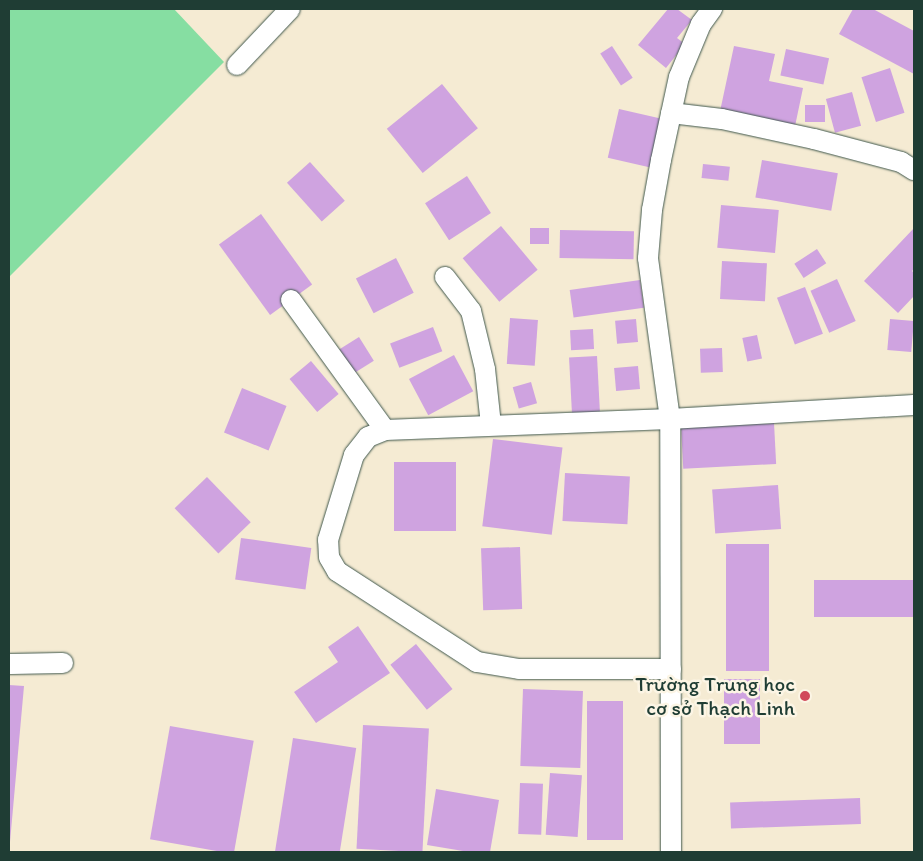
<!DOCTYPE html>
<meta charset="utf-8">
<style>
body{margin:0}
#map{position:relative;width:923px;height:861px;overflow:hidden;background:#f5ebd3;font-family:Itim,sans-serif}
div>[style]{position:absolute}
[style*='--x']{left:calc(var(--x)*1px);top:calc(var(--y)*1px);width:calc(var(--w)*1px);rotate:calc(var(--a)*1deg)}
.green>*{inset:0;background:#86dea2}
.building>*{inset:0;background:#cfa3e0;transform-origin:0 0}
.roads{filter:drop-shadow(0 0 1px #3f574c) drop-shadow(0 0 1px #3f574c)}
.minor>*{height:20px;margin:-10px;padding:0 10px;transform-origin:10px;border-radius:10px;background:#fff}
.dots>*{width:14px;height:14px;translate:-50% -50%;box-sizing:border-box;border:2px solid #fcf5e5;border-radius:50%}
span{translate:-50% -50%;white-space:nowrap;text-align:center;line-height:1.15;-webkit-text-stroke:5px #fcf5e5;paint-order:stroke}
.poi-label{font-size:21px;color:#1f3d34}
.right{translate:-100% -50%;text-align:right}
.frame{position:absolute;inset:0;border:10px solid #1f3d34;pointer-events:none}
</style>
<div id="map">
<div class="green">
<i style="clip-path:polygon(9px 9px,174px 9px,224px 62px,9px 277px)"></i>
</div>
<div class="building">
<i style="clip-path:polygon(668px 9px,677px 9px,692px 20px,677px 38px,685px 44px,666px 68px,638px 45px)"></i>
<i style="clip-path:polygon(853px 9px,873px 9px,914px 31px,914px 74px,839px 34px)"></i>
<i style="left:612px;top:46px;width:38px;height:14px;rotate:57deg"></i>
<i style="clip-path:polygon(734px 46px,775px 54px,769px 81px,803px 88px,794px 131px,719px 116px)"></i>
<i style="left:786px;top:49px;width:44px;height:27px;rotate:12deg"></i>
<i style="left:890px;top:68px;width:47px;height:30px;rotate:72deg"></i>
<i style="left:442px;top:84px;width:57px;height:71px;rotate:51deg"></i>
<i style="left:852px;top:92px;width:35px;height:27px;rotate:75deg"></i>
<i style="left:805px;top:105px;width:20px;height:17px"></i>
<i style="left:619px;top:109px;width:46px;height:50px;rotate:13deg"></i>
<i style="left:762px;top:160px;width:77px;height:38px;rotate:10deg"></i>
<i style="left:310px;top:162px;width:52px;height:31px;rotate:48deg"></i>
<i style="left:703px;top:164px;width:27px;height:14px;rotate:6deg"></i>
<i style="left:467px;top:176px;width:44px;height:50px;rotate:57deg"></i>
<i style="left:721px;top:205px;width:58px;height:43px;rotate:5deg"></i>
<i style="left:261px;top:214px;width:87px;height:52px;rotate:54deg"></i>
<i style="left:501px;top:226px;width:57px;height:50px;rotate:50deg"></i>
<i style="left:530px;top:228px;width:19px;height:16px"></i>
<i style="clip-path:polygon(914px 228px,914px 269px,912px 271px,914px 273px,914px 296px,898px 313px,864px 281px)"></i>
<i style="left:560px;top:230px;width:74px;height:28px;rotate:1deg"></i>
<i style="left:817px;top:249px;width:17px;height:27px;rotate:57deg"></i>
<i style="left:396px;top:258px;width:39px;height:45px;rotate:63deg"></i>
<i style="left:722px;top:261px;width:45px;height:38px;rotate:3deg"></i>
<i style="left:837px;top:279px;width:46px;height:29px;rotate:66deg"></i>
<i style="left:640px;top:280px;width:28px;height:71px;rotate:82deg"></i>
<i style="left:805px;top:287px;width:50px;height:30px;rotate:69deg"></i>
<i style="left:510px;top:318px;width:28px;height:46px;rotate:4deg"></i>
<i style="left:636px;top:319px;width:23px;height:21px;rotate:85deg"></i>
<i style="left:890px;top:319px;width:24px;height:31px;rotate:5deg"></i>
<i style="left:433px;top:327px;width:26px;height:46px;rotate:69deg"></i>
<i style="left:593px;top:329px;width:20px;height:23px;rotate:87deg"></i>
<i style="left:757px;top:335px;width:24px;height:15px;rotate:78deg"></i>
<i style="left:359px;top:337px;width:28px;height:23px;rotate:58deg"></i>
<i style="left:722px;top:348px;width:24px;height:22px;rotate:88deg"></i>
<i style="left:454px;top:355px;width:41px;height:51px;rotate:62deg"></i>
<i style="left:597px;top:356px;width:60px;height:28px;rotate:87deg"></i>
<i style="left:311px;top:361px;width:43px;height:28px;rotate:50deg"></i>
<i style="left:638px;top:366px;width:23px;height:24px;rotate:85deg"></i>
<i style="left:531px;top:382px;width:22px;height:19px;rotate:74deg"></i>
<i style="left:242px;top:388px;width:48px;height:48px;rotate:22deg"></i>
<i style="left:774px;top:423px;width:41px;height:93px;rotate:87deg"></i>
<i style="left:493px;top:439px;width:70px;height:88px;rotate:7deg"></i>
<i style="left:394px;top:462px;width:62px;height:69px"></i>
<i style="left:565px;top:473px;width:65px;height:48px;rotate:3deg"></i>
<i style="left:207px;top:477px;width:63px;height:45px;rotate:46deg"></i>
<i style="left:778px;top:485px;width:44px;height:66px;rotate:86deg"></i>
<i style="left:241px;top:538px;width:71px;height:42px;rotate:8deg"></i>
<i style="left:726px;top:544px;width:43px;height:127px"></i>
<i style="left:520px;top:547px;width:62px;height:39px;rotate:88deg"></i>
<i style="left:914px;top:580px;width:37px;height:100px;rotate:90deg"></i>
<i style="clip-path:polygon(358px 626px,390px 673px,316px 723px,294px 692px,338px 662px,328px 647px)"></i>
<i style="left:416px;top:644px;width:58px;height:33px;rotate:51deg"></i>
<i style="left:724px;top:679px;width:36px;height:65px"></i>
<i style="clip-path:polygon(9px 685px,24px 686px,10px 842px,9px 841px)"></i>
<i style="left:523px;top:689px;width:60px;height:77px;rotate:2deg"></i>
<i style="left:587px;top:701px;width:36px;height:139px"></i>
<i style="left:363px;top:725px;width:66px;height:124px;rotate:3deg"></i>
<i style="left:170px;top:726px;width:85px;height:115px;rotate:10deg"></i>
<i style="left:293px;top:738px;width:64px;height:116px;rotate:9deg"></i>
<i style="left:550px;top:773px;width:32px;height:62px;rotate:4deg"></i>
<i style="left:520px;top:783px;width:23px;height:51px;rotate:2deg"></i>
<i style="clip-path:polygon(436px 789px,499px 800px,490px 852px,469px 852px,427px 845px)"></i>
<i style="left:860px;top:798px;width:26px;height:130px;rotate:88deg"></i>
</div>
<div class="roads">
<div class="minor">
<i style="--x:237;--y:65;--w:77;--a:-46.6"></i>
<i style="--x:671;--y:113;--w:51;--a:6.7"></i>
<i style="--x:722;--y:119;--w:94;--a:12.3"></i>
<i style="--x:814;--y:139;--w:90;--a:14.8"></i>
<i style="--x:901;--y:162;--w:15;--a:32"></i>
<i style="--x:445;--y:277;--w:43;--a:52.6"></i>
<i style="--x:471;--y:311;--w:60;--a:76.4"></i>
<i style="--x:485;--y:369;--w:56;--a:83.9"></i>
<i style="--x:291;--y:300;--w:160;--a:54.1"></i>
<i style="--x:9;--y:664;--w:54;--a:-1.1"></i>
<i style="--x:671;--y:669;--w:152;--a:180"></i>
<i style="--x:519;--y:669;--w:43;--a:-170.5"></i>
<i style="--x:477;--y:662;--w:167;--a:-147"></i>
<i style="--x:337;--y:571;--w:16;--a:-120"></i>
<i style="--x:329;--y:557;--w:17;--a:-93"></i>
<i style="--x:328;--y:540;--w:89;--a:-73"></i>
<i style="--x:354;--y:455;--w:23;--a:-52"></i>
<i style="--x:368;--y:437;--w:18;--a:-22"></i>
<i style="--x:385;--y:430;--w:285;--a:-2.2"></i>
<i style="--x:670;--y:419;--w:244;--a:-3.3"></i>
<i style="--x:671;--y:852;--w:433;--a:-90.1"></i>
<i style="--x:670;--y:419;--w:162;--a:-97.8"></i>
<i style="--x:648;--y:258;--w:48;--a:-85.2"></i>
<i style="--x:652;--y:210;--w:51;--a:-79.8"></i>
<i style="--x:661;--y:160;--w:85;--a:-77.8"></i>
<i style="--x:679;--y:77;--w:57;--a:-67.5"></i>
<i style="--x:701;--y:24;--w:19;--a:-54"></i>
</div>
</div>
<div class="dots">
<i style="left:805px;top:696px;background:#d1495b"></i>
</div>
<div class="poi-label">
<span class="right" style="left:795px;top:696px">Trường Trung học<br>cơ sở Thạch Linh</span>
</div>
<div class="frame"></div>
</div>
